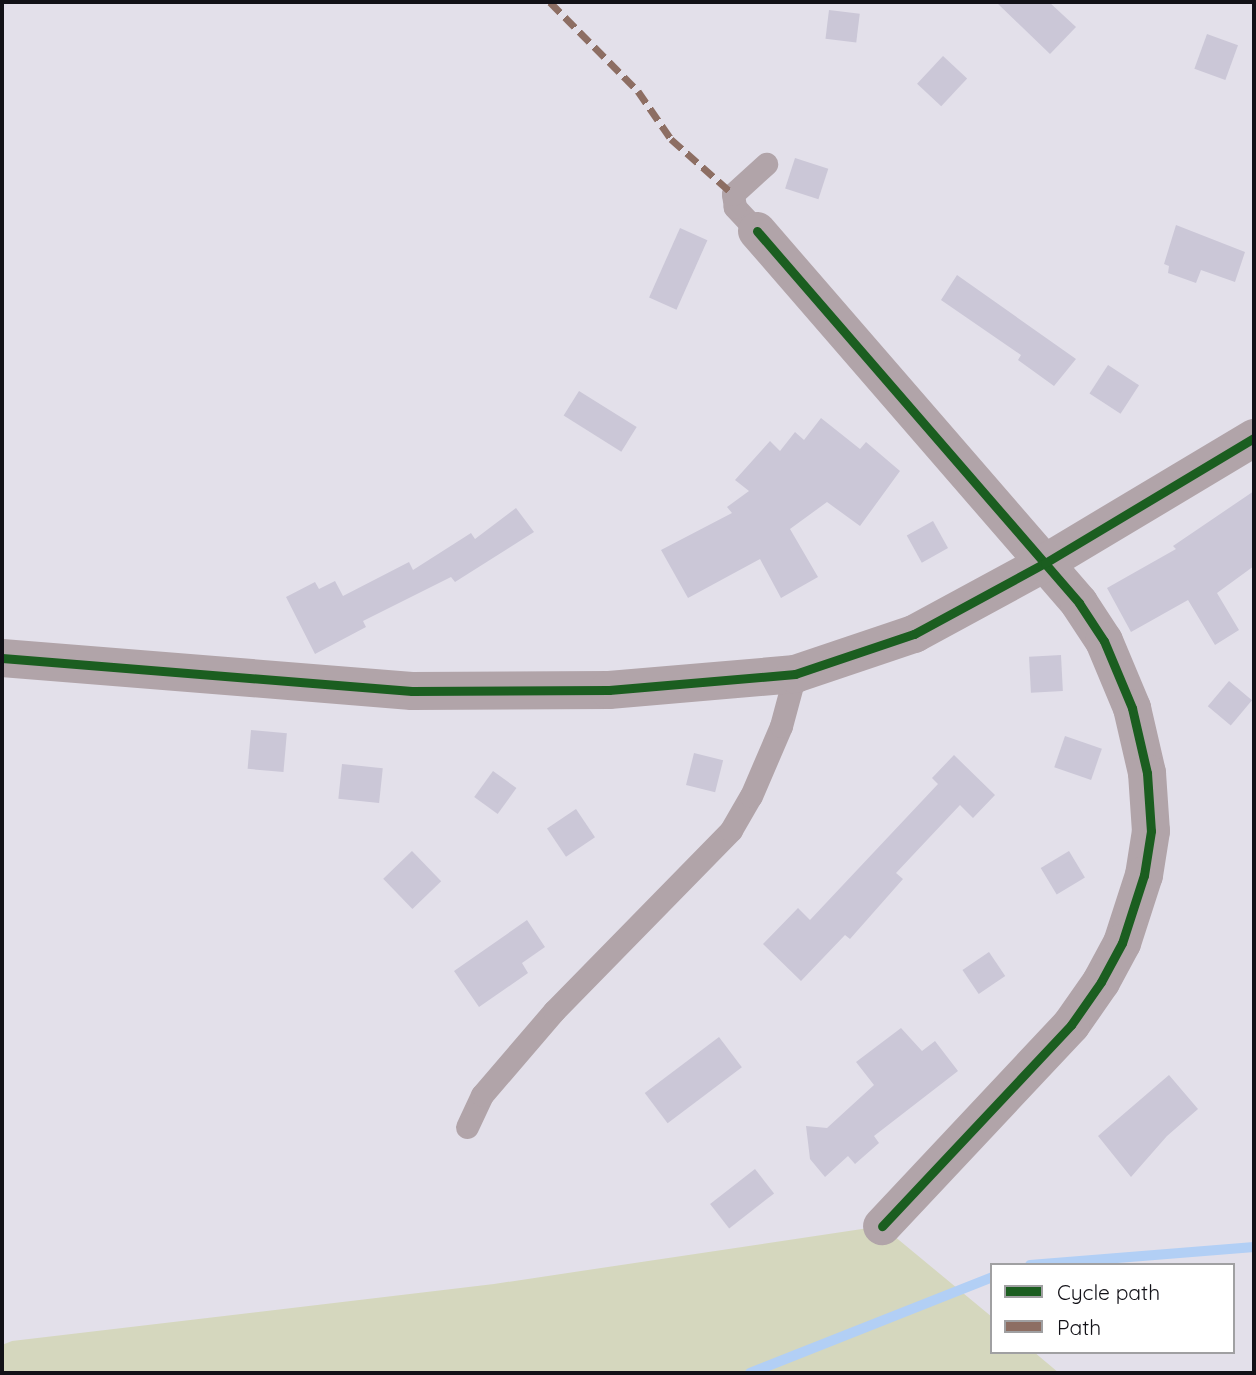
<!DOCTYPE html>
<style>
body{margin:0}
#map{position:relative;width:1256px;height:1375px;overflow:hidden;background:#e3e0ea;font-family:Quicksand,sans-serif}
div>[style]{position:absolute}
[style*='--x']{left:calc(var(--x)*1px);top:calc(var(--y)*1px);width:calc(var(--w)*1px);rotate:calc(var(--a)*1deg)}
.green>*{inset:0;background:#d5d7be}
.stream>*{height:10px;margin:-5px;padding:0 5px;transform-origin:5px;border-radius:5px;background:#b2cff5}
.building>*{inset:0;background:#cbc7d7;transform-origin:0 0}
.service>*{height:23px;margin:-11.5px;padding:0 11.5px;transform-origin:11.5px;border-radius:11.5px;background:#b1a4a9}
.minor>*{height:38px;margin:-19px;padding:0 19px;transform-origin:19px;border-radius:19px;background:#b1a4a9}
.quiet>*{height:7px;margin-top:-3.5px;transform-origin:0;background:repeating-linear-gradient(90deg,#8d6e63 0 14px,transparent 0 21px)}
.cycleway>*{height:9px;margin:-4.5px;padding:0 4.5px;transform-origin:4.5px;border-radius:4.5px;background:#1b5e20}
span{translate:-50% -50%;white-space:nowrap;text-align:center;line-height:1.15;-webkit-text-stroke:6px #fff;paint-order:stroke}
.frame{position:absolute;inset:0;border:4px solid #121117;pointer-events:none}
.legend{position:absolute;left:990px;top:1263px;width:245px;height:91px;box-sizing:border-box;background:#fff;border:2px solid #a0a0a2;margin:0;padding:9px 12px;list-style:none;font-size:21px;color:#121117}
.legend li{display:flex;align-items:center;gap:14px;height:35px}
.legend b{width:35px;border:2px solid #a0a0a2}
</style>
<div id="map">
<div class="green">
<i style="clip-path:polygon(882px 1226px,992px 1317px,992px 1352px,1034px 1352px,1059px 1373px,2px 1373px,2px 1345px,12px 1341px,494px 1284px)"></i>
</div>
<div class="stream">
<i style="--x:1030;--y:1265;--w:225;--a:-4.6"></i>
<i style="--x:750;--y:1373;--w:260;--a:-21.6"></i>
</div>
<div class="building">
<i style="clip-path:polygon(996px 2px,1049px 2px,1076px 27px,1050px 54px)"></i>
<i style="left:829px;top:10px;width:31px;height:29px;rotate:7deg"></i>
<i style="left:1207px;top:34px;width:33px;height:37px;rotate:20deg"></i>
<i style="left:943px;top:56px;width:33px;height:38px;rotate:43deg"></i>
<i style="left:795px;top:158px;width:35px;height:32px;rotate:18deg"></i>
<i style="clip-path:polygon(1176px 225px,1245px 252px,1235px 282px,1201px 270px,1196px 283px,1168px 273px,1169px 266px,1164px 264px)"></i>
<i style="left:680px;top:228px;width:30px;height:76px;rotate:24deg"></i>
<i style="clip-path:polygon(957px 275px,1076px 359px,1054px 386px,1018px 360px,1021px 355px,941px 300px)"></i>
<i style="left:1108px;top:365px;width:37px;height:34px;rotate:33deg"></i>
<i style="left:579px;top:391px;width:68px;height:29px;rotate:32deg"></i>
<i style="clip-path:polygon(821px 418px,860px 449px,866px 442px,900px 471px,860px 526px,827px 502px,790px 529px,818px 577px,781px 598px,760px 559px,688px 598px,661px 550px,732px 513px,727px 507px,749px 491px,735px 480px,770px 441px,780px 451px,795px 432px,804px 440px)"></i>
<i style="clip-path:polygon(1254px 491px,1254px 566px,1217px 593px,1239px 630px,1215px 645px,1188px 600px,1131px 632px,1107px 588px,1176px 549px,1173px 546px)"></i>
<i style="clip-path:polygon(516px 508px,534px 532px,455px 582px,451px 577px,363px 621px,366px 627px,315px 654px,286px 597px,315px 582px,319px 589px,335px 581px,343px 596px,409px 562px,413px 570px,471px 533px,475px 539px)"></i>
<i style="left:933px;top:521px;width:31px;height:30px;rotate:61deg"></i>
<i style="left:1061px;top:655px;width:36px;height:32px;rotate:87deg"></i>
<i style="left:1229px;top:681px;width:30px;height:33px;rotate:40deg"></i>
<i style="left:251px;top:730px;width:36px;height:39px;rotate:5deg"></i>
<i style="left:1065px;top:736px;width:39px;height:33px;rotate:19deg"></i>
<i style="left:694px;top:753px;width:30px;height:33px;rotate:14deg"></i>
<i style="clip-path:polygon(954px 755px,995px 795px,973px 818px,960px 805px,896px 873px,903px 879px,850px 939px,845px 935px,801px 981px,763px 944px,798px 908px,810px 920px,938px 784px,932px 778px)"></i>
<i style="left:342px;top:764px;width:41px;height:35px;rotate:6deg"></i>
<i style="left:493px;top:771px;width:29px;height:32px;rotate:36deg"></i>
<i style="left:576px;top:809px;width:34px;height:35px;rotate:56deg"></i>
<i style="left:412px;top:851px;width:42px;height:40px;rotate:46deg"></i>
<i style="left:1069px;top:851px;width:31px;height:33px;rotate:59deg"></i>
<i style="clip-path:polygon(527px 920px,545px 947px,522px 963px,528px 973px,479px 1007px,454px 971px)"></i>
<i style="left:989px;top:952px;width:29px;height:32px;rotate:56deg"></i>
<i style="clip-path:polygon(901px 1028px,922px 1051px,935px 1041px,958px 1071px,874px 1136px,879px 1143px,855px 1164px,848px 1156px,825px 1177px,810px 1159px,806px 1126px,827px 1128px,874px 1085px,856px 1062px)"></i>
<i style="left:719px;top:1037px;width:38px;height:93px;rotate:53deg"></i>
<i style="clip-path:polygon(1169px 1075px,1198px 1109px,1167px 1136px,1131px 1177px,1098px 1136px)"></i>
<i style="left:755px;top:1169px;width:31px;height:57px;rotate:52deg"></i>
</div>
<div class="service">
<i style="--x:757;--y:231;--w:33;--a:-133"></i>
<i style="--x:735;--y:207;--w:13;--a:-99"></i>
<i style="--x:733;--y:194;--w:45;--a:-42.3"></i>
<i style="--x:467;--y:1127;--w:35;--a:-65"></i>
<i style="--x:482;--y:1095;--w:111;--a:-49.4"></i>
<i style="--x:554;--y:1011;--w:253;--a:-45.6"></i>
<i style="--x:731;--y:830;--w:39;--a:-60"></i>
<i style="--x:751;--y:796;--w:76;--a:-66.8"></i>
<i style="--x:781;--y:726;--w:54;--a:-74.9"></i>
</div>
<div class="minor">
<i style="--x:757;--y:231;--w:492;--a:49.1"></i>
<i style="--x:1079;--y:603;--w:45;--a:56.7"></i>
<i style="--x:1104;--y:641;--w:73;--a:67.3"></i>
<i style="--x:1132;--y:708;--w:67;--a:77"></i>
<i style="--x:1147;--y:773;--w:58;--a:86.1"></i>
<i style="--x:1151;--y:831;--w:45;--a:99"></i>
<i style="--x:1144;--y:875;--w:71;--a:107.9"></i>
<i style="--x:1122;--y:943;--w:44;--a:118.3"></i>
<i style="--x:1101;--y:982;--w:52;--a:124.9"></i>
<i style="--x:1071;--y:1025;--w:276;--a:133.2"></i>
<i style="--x:2;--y:658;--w:411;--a:4.6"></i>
<i style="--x:412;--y:691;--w:197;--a:-0.3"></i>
<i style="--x:609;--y:690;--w:187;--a:-4.9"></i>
<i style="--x:795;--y:674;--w:126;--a:-18.6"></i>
<i style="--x:914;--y:634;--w:149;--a:-28.5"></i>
<i style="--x:1045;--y:563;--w:244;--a:-30.9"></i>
</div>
<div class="quiet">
<i style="--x:550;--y:2;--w:125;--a:45.3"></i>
<i style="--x:638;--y:91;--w:58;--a:55.5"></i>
<i style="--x:671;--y:139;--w:83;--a:41.6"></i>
</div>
<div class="cycleway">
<i style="--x:757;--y:231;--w:492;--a:49.1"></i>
<i style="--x:1079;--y:603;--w:45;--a:56.7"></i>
<i style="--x:1104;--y:641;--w:73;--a:67.3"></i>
<i style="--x:1132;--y:708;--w:67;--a:77"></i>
<i style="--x:1147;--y:773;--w:58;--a:86.1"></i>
<i style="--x:1151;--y:831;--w:45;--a:99"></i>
<i style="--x:1144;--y:875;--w:71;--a:107.9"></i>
<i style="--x:1122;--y:943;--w:44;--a:118.3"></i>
<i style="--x:1101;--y:982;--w:52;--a:124.9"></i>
<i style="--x:1071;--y:1025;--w:276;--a:133.2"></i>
<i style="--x:2;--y:658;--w:411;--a:4.6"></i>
<i style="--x:412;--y:691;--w:197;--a:-0.3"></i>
<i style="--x:609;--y:690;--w:187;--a:-4.9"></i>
<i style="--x:795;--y:674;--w:126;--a:-18.6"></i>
<i style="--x:914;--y:634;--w:149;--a:-28.5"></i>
<i style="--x:1045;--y:563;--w:244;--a:-30.9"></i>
</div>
<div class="frame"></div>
<ul class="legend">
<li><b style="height:9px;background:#1b5e20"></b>Cycle path</li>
<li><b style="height:9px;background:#8d6e63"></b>Path</li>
</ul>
</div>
